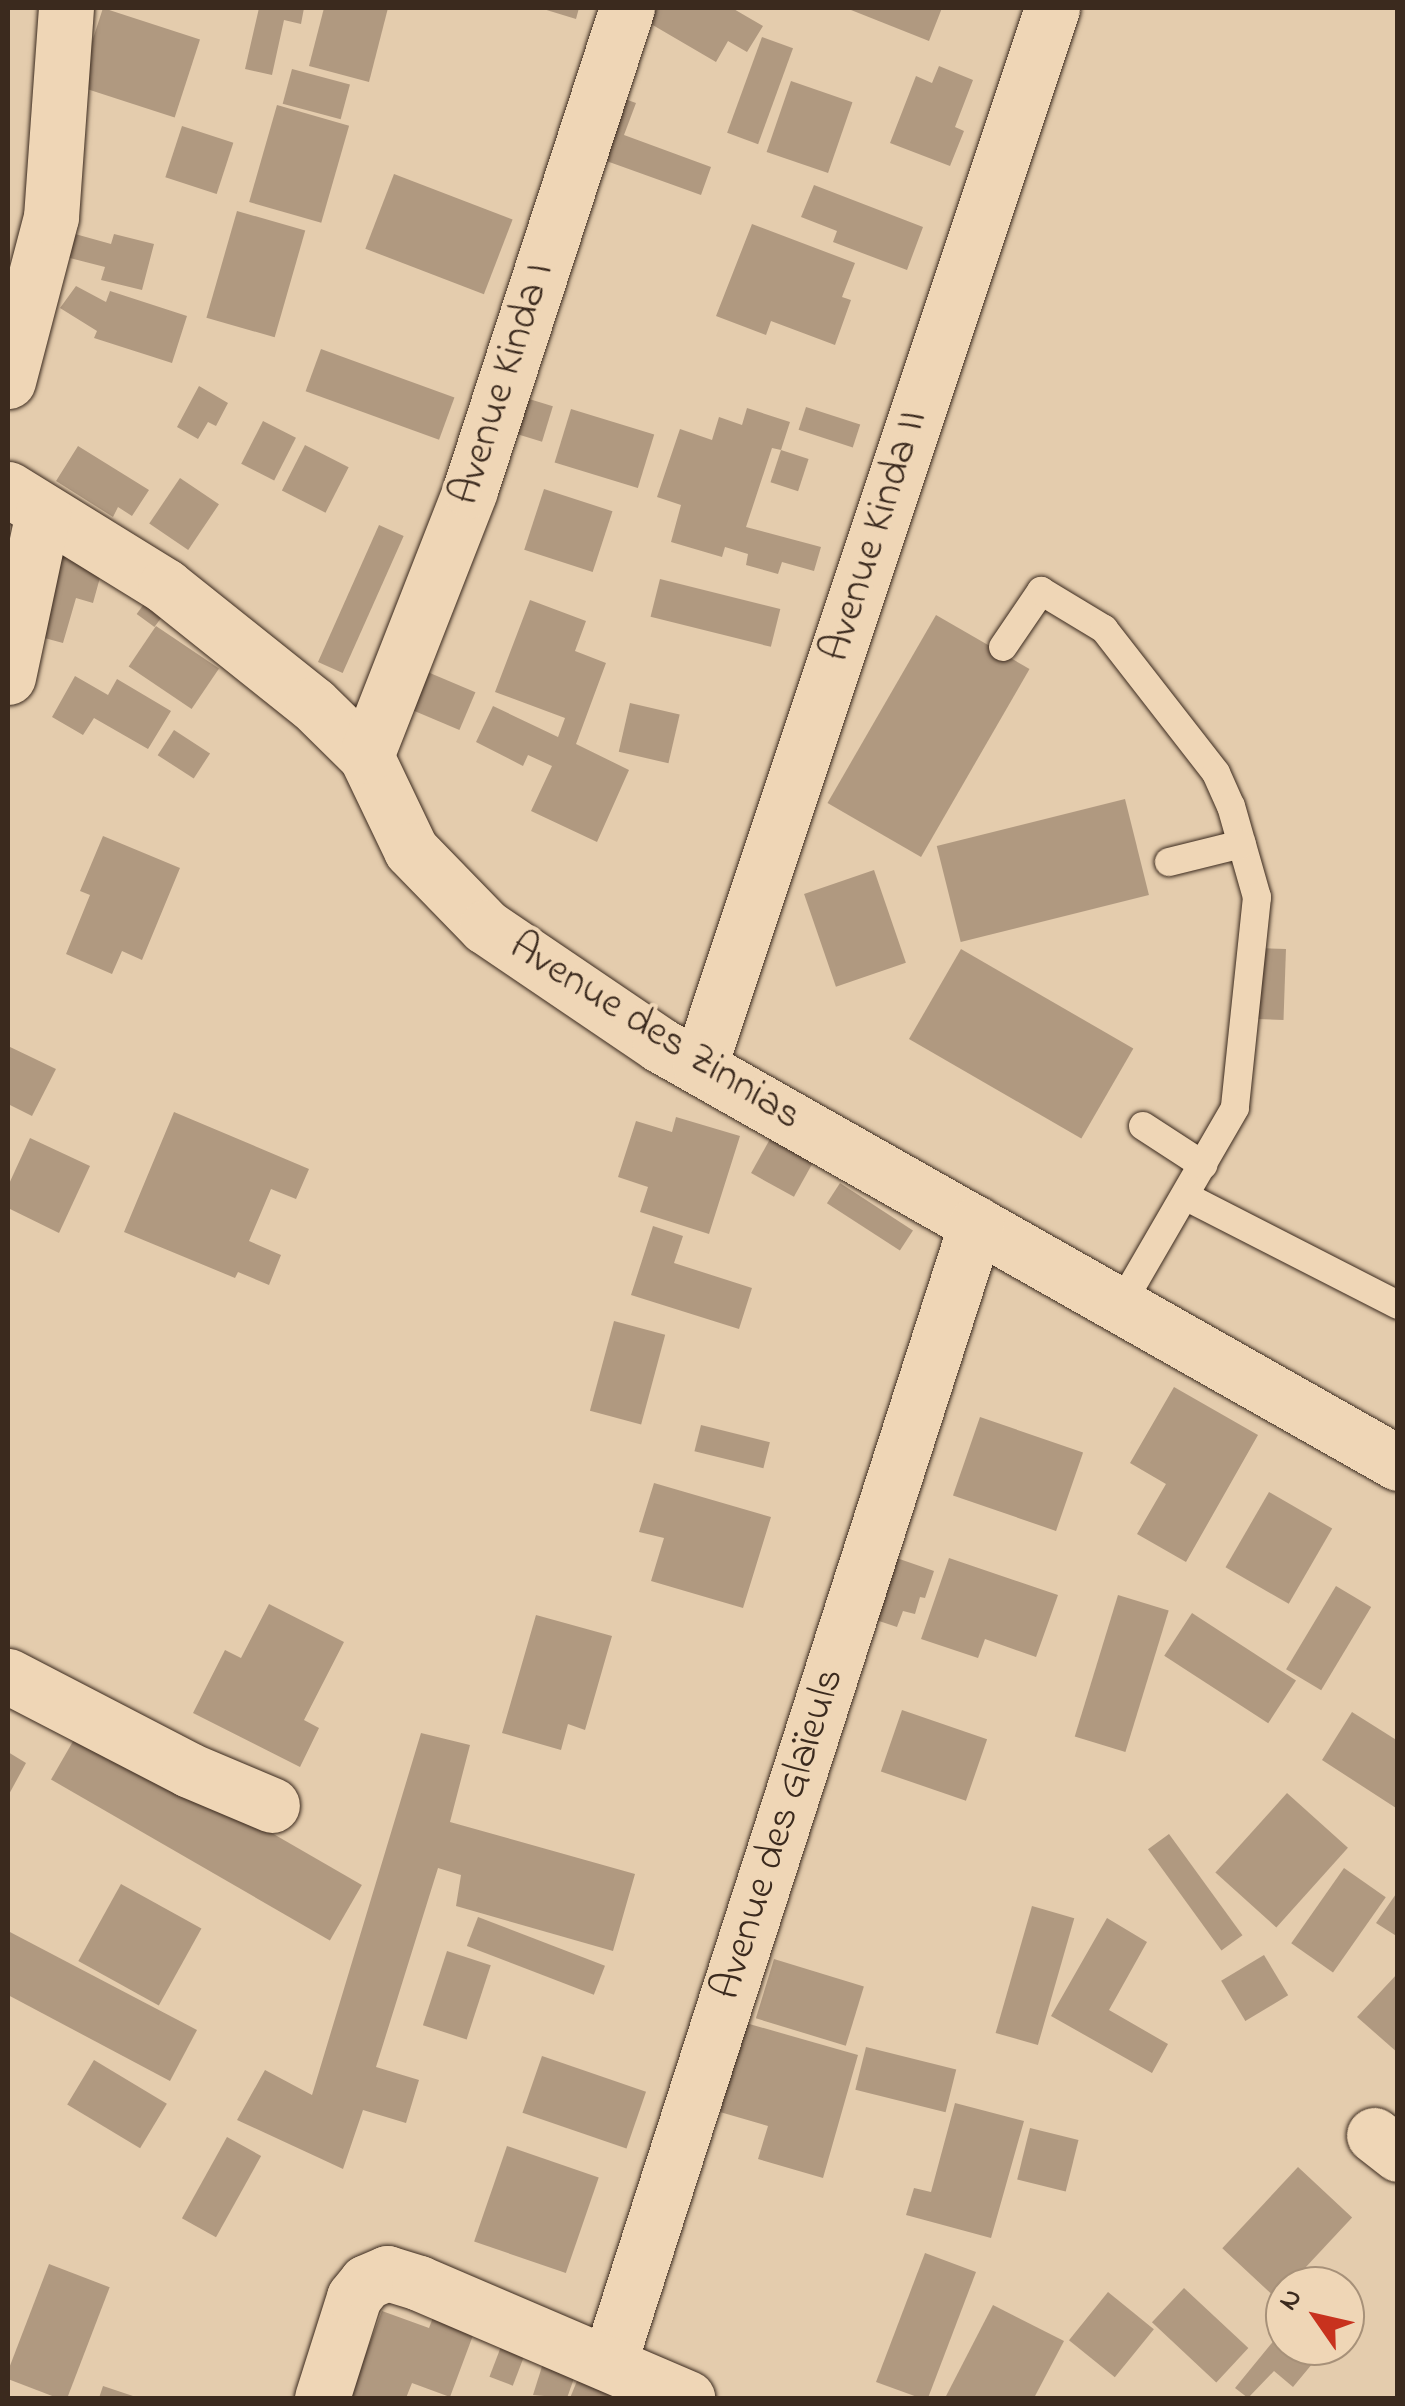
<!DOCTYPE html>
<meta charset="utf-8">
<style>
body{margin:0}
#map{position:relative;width:1405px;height:2406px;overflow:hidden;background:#e4ccad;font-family:"Indie Flower",sans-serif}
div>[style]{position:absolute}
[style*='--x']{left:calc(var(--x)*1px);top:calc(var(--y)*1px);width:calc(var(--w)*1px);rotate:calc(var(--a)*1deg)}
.building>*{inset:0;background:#b09980;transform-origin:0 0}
.roads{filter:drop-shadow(0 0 2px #3b2a1e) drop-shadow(0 0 2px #3b2a1e)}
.lane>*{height:28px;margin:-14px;padding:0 14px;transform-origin:14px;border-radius:14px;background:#efd6b6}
.street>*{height:55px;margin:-27.5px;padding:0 27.5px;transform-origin:27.5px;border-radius:27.5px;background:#efd6b6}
span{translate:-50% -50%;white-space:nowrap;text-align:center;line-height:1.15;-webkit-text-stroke:8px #efd6b6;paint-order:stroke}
.street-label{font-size:42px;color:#3b2a1e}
.frame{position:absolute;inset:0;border:10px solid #3b2a1e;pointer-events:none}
.north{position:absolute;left:1265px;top:2266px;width:100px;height:100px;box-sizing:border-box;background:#efd6b6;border:2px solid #a79179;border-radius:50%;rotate:304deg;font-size:28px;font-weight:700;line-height:40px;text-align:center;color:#3b2a1e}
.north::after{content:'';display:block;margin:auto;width:35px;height:45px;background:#c8321e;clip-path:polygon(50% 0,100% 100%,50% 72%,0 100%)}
</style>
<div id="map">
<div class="building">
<i style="left:103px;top:8px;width:102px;height:82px;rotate:18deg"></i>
<i style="clip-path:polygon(259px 8px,304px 8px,301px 24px,284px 20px,272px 75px,245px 69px)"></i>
<i style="clip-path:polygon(324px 8px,388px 8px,369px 82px,309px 66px)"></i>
<i style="clip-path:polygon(540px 8px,579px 8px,576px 19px)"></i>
<i style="clip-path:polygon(645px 8px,732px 8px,763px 26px,747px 52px,728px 41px,716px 62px,639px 17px)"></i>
<i style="clip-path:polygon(846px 8px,942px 8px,929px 41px)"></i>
<i style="left:762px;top:37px;width:33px;height:102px;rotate:20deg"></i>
<i style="clip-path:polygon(939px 66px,973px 80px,955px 127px,964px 131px,950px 166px,890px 143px,916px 76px,932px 83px)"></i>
<i style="left:292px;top:69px;width:60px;height:36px;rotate:15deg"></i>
<i style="left:791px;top:81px;width:65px;height:75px;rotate:19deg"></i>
<i style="clip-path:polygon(608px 93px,636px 103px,624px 135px,711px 167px,701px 195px,587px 154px)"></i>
<i style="left:277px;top:105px;width:75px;height:101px;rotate:16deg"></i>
<i style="left:182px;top:126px;width:54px;height:54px;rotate:18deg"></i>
<i style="left:394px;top:174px;width:127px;height:80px;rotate:21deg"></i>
<i style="clip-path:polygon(814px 185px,923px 227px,907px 270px,833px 242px,837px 231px,801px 217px)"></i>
<i style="left:237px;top:211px;width:71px;height:111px;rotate:16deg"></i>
<i style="clip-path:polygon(752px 224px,855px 263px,842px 297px,851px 300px,835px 345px,771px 321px,766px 335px,716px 316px)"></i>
<i style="clip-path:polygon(68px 232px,111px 244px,114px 234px,154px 244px,142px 290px,101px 280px,105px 267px,62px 256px)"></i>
<i style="clip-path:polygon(76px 286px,106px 302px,110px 291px,187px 316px,172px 363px,94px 338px,97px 331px,60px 308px)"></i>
<i style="left:321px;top:349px;width:142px;height:45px;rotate:20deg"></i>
<i style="clip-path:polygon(199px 386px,228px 403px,216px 426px,208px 422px,198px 439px,177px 427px)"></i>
<i style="left:506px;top:392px;width:49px;height:37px;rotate:17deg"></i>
<i style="left:806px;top:407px;width:57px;height:24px;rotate:18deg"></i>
<i style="clip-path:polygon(747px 408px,790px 422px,781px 450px,772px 448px,746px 527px,821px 547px,814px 571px,782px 562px,778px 574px,746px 565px,748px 554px,725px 547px,722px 557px,671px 542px,681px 505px,657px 497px,680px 429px,712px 440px,719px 417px,742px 425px)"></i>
<i style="left:571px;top:409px;width:87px;height:56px;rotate:17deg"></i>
<i style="left:263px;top:421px;width:37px;height:48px;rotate:27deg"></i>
<i style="left:305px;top:445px;width:49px;height:51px;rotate:27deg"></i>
<i style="clip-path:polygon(78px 446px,149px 490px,132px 516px,118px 507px,113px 517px,56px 481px)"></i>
<i style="left:781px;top:450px;width:29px;height:34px;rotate:18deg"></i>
<i style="left:180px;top:478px;width:47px;height:55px;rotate:34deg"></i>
<i style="left:544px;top:489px;width:72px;height:64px;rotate:18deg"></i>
<i style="left:379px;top:525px;width:27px;height:150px;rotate:24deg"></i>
<i style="clip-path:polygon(60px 551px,104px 563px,93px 603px,76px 598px,63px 643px,37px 636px)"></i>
<i style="left:660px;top:579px;width:124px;height:39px;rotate:14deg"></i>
<i style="left:149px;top:597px;width:22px;height:21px;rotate:36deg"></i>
<i style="clip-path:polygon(530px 600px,586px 621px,575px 651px,606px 663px,576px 744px,629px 770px,597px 842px,531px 811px,552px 766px,528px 755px,523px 766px,476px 742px,493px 706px,558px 737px,565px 718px,495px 692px)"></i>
<i style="left:936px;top:615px;width:108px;height:217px;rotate:30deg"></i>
<i style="left:156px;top:626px;width:76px;height:49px;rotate:34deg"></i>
<i style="left:411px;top:665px;width:70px;height:41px;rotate:23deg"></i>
<i style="clip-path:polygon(75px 676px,108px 695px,117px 679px,171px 711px,148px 749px,94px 718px,83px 735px,52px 717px)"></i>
<i style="left:630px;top:703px;width:51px;height:50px;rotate:13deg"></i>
<i style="left:174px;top:730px;width:43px;height:30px;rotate:33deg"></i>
<i style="left:1125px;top:799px;width:99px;height:194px;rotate:76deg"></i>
<i style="clip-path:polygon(103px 836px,180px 868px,142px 960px,122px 951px,112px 974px,66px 954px,90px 895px,80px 891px)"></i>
<i style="left:874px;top:870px;width:98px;height:74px;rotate:71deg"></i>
<i style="left:1259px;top:948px;width:27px;height:71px;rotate:2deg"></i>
<i style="left:961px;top:949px;width:199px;height:104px;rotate:30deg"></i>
<i style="clip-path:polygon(8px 1046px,56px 1069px,32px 1116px,8px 1104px)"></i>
<i style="clip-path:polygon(174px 1112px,309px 1169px,296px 1199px,271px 1189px,249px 1241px,281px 1255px,269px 1285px,238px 1272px,235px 1278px,124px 1232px)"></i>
<i style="clip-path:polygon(676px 1117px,740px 1136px,709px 1234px,640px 1212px,648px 1187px,618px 1177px,636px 1121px,672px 1132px)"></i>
<i style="clip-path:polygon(30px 1138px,90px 1166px,59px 1233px,8px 1208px,8px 1186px)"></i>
<i style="left:770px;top:1139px;width:49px;height:39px;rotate:29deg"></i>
<i style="left:840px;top:1183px;width:87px;height:24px;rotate:33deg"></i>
<i style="clip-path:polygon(653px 1226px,683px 1236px,674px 1263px,752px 1288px,739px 1329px,631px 1295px)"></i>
<i style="left:614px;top:1321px;width:53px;height:93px;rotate:15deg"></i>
<i style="clip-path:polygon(1174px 1387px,1258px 1435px,1186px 1562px,1137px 1534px,1166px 1484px,1130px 1463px)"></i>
<i style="left:980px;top:1417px;width:109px;height:83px;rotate:19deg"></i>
<i style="left:701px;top:1425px;width:71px;height:27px;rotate:14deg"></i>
<i style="clip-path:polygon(654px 1483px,771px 1517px,743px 1608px,651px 1581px,664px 1538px,639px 1532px)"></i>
<i style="left:1269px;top:1492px;width:73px;height:87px;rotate:30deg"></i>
<i style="clip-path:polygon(888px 1555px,934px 1571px,925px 1598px,920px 1597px,915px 1614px,903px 1611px,897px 1627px,867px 1617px)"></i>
<i style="clip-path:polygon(949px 1558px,1058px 1595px,1036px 1657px,985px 1639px,978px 1658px,921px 1639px)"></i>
<i style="left:1336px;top:1586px;width:41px;height:97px;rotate:31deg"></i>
<i style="left:1118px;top:1595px;width:53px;height:148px;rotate:17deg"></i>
<i style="clip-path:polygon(269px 1604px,344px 1642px,304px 1720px,319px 1728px,300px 1767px,193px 1713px,225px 1650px,241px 1658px)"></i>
<i style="left:1192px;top:1613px;width:124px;height:51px;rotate:33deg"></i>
<i style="clip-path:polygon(536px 1615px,612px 1636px,585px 1730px,568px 1724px,561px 1750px,502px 1733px)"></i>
<i style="left:902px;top:1710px;width:90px;height:65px;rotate:19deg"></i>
<i style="clip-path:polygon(1352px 1712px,1398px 1741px,1396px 1808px,1322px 1760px)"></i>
<i style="left:83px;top:1724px;width:322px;height:64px;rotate:30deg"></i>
<i style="clip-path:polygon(421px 1733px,470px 1745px,450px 1822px,635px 1874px,613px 1951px,456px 1906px,461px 1875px,438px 1868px,376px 2067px,419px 2080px,406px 2123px,363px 2110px,343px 2169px,237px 2120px,265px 2070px,312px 2095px)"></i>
<i style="clip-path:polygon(8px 1752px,26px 1763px,8px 1796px)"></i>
<i style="left:1287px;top:1793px;width:82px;height:107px;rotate:42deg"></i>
<i style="left:1169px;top:1834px;width:125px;height:26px;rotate:54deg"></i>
<i style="left:1344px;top:1868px;width:51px;height:92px;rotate:35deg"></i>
<i style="left:121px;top:1884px;width:92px;height:88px;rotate:29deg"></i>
<i style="clip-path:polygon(1398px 1891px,1398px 1937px,1376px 1923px)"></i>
<i style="left:1032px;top:1906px;width:44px;height:132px;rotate:16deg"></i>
<i style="left:478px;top:1917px;width:136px;height:31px;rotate:21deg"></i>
<i style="clip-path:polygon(1107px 1918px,1147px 1942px,1109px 2010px,1168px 2044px,1152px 2073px,1051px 2016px)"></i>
<i style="clip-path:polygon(8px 1931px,197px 2030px,170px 2081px,8px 1995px)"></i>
<i style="left:447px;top:1951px;width:46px;height:78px;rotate:18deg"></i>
<i style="left:1264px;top:1955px;width:47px;height:50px;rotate:59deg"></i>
<i style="left:774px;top:1959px;width:94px;height:62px;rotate:17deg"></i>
<i style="clip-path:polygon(1398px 1973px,1398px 2053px,1357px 2017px)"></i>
<i style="clip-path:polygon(746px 2023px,858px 2055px,823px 2178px,758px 2159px,768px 2126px,720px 2112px)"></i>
<i style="left:866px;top:2047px;width:93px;height:44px;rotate:14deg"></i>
<i style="left:542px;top:2056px;width:110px;height:60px;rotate:19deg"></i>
<i style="left:94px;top:2060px;width:85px;height:52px;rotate:31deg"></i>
<i style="clip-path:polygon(955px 2103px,1024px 2121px,991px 2238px,906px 2215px,914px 2188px,931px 2192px)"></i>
<i style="left:1030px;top:2128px;width:50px;height:53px;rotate:14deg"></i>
<i style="left:227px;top:2137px;width:39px;height:93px;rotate:29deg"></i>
<i style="left:507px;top:2146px;width:97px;height:101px;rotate:19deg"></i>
<i style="left:1298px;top:2167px;width:74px;height:111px;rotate:43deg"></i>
<i style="clip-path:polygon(925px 2253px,976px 2272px,928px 2398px,920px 2398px,876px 2382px)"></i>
<i style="left:49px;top:2264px;width:65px;height:122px;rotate:21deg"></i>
<i style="left:1184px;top:2288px;width:88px;height:47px;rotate:43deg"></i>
<i style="left:1108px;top:2292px;width:59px;height:62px;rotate:39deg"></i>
<i style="clip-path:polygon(993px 2305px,1064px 2341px,1034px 2398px,945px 2398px)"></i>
<i style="clip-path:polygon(382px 2311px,429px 2328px,434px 2315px,475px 2330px,450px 2397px,412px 2383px,406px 2398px,349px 2398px)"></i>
<i style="clip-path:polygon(1285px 2327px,1285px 2346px,1327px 2346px,1293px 2387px,1274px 2371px,1248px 2398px,1235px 2388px)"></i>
<i style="left:502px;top:2344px;width:25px;height:35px;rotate:21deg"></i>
<i style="clip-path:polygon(544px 2360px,577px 2370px,567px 2398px,533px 2395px)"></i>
<i style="clip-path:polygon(577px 2381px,626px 2398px,570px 2398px)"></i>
<i style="clip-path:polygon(103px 2386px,139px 2398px,99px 2398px)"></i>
</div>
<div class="roads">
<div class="lane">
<i style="--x:1003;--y:647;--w:68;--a:-55.8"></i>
<i style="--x:1041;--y:591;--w:74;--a:31.1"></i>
<i style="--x:1104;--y:629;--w:182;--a:52.1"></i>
<i style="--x:1216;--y:773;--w:36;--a:66"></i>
<i style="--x:1231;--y:806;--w:95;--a:74.1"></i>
<i style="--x:1257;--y:897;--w:212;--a:96"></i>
<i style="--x:1235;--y:1108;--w:228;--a:120.1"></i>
<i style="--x:1169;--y:862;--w:75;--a:-13.9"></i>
<i style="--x:1143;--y:1126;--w:72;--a:33"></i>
<i style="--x:1185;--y:1196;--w:239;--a:27.1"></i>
</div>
<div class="street">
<i style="--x:8;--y:381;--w:170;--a:-75.3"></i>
<i style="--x:51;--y:217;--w:210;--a:-85.9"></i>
<i style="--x:8;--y:489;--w:185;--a:31.7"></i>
<i style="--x:165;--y:586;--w:189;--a:38.6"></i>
<i style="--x:313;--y:704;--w:74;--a:44.5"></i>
<i style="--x:366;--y:756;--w:104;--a:64.4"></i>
<i style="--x:411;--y:850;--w:107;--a:45.8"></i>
<i style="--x:486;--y:927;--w:210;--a:34.1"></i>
<i style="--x:660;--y:1045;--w:848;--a:29.53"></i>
<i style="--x:8;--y:677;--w:169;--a:-78"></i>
<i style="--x:366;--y:756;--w:286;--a:-68.6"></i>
<i style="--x:470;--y:490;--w:507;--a:-71.96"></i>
<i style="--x:700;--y:1065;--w:1114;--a:-71.58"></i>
<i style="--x:8;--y:1676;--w:204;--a:27.4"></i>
<i style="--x:189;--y:1770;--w:90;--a:22.9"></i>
<i style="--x:1374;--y:2135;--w:31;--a:38"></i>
<i style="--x:609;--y:2363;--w:1197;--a:-72.14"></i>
<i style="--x:322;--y:2398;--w:106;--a:-72.4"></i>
<i style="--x:354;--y:2297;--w:19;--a:-51"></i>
<i style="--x:366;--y:2282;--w:23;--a:-23"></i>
<i style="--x:387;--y:2273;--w:34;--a:17"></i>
<i style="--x:419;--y:2283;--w:292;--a:23.2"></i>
</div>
</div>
<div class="street-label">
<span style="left:503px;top:384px;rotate:-72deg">Avenue Kinda I</span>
<span style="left:875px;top:536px;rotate:-72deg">Avenue Kinda II</span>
<span style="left:655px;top:1032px;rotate:32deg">Avenue des Zinnias</span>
<span style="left:779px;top:1834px;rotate:-72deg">Avenue des Glaïeuls</span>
</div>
<div class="frame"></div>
<div class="north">N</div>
</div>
